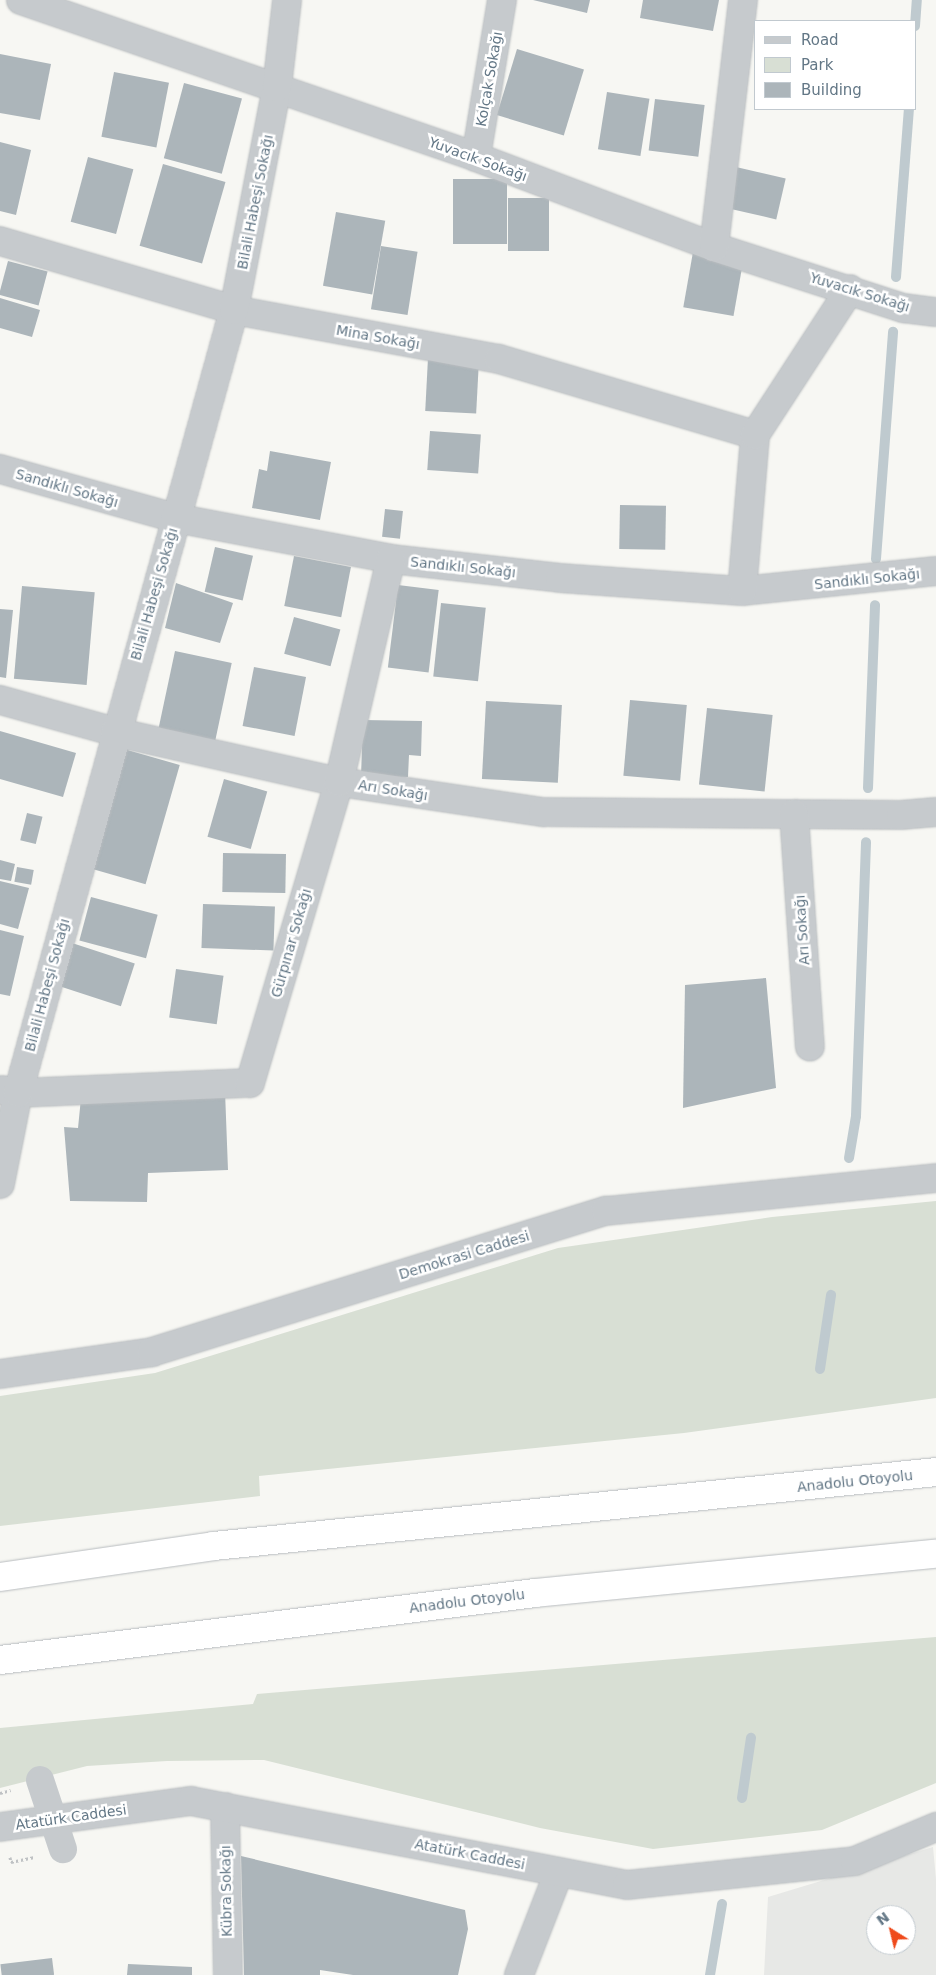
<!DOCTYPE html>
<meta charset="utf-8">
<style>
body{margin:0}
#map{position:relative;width:936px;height:1975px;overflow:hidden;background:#f7f7f3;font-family:"DejaVu Sans",sans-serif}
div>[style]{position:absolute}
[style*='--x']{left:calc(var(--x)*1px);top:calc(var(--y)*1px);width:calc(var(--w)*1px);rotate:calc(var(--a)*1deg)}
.built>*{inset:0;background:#e7e8e6}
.green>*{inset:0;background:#d8dfd4}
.stream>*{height:10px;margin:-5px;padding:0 5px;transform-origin:5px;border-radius:5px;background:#bfcacf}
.building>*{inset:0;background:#acb5ba;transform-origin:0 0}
.path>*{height:3px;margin-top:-1.5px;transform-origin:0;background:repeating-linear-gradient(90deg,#bfc2c4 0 2.5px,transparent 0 5px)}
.roads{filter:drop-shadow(0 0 1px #b8bcbf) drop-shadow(0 0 1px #b8bcbf)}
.minor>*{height:28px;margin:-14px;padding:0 14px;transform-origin:14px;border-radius:14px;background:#c6cacd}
.tertiary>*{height:28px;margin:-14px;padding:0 14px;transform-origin:14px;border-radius:14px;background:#c6cacd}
.motorway>*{height:28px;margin:-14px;padding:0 14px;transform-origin:14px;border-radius:14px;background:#fff}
.pedestrian-bridge>*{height:28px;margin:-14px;padding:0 14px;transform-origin:14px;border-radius:14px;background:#c6cacd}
span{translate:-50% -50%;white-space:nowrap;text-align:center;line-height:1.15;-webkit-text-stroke:5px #fff;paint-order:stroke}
.street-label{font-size:14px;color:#637786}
.legend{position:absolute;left:754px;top:20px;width:162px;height:90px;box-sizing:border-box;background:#fff;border:1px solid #c1c9cf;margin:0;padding:6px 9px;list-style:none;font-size:15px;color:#637786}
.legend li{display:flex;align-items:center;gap:10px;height:25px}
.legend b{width:25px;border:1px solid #c1c9cf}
.north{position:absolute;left:866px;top:1905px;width:50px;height:50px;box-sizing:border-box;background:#fff;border:1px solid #c1c9cf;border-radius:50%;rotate:324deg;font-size:14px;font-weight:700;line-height:20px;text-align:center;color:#637786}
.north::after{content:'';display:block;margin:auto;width:18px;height:22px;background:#ef4a1b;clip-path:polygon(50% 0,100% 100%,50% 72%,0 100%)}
</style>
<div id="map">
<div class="built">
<i style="clip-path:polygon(evenodd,933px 1847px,936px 1879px,936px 1975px,764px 1975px,768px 1897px,933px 1847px,876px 1915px,906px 1915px,906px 1945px,876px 1945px,876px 1915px)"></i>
</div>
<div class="green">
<i style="clip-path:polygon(936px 1201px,936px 1398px,684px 1433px,259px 1476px,260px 1496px,0 1526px,0 1396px,155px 1373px,558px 1248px,772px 1217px)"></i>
<i style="clip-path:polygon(936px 1637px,936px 1783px,822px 1830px,653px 1849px,540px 1828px,264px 1760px,167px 1761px,87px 1766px,0 1788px,0 1728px,253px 1704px,257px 1694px)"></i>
</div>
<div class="stream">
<i style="--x:915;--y:26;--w:26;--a:-86"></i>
<i style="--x:896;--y:277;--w:169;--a:-85.6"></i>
<i style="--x:876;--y:559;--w:228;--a:-85.7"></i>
<i style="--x:868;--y:788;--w:183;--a:-87.8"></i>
<i style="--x:849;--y:1158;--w:43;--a:-80.5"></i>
<i style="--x:856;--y:1116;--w:274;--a:-87.9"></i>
<i style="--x:820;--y:1369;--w:75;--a:-81.5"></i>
<i style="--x:742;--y:1798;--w:61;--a:-81.5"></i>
<i style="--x:710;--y:1975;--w:72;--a:-80.4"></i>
</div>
<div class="building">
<i style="clip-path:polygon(533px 0,590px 0,587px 13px)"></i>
<i style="clip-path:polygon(643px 0,719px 0,713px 31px,640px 18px)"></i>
<i style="left:517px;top:49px;width:70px;height:69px;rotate:17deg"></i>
<i style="clip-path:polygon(0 54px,51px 64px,40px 120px,0 113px)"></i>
<i style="left:114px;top:72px;width:56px;height:66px;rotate:11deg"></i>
<i style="left:184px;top:83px;width:60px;height:78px;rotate:15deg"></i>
<i style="left:607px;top:92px;width:43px;height:58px;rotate:9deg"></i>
<i style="left:655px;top:99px;width:50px;height:52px;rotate:7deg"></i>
<i style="clip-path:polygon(0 142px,31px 150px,16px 215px,0 211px)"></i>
<i style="left:88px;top:157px;width:47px;height:67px;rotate:15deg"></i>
<i style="left:163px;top:164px;width:65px;height:85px;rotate:16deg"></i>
<i style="left:736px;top:167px;width:51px;height:42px;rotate:13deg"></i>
<i style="left:453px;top:179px;width:54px;height:65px"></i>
<i style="left:508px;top:198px;width:41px;height:53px"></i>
<i style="left:336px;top:212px;width:50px;height:75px;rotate:10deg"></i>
<i style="left:381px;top:246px;width:37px;height:64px;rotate:9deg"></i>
<i style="left:693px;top:252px;width:51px;height:56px;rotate:10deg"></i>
<i style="left:8px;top:261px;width:41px;height:35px;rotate:15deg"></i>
<i style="clip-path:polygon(0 298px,40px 310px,32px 337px,0 328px)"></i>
<i style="left:428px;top:358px;width:51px;height:53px;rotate:3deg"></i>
<i style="left:430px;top:431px;width:51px;height:39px;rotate:4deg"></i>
<i style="clip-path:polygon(270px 451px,331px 462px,320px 520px,252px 508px,259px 469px,267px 471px)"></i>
<i style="left:620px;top:505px;width:46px;height:44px;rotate:1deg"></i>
<i style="left:385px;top:509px;width:18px;height:28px;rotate:6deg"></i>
<i style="left:215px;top:547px;width:39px;height:46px;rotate:13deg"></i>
<i style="left:294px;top:556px;width:58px;height:51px;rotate:11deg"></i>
<i style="clip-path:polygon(176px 583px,233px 603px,220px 643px,165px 628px)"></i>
<i style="left:398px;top:585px;width:41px;height:83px;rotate:7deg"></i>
<i style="left:22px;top:586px;width:73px;height:93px;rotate:5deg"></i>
<i style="left:441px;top:603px;width:45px;height:74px;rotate:6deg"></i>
<i style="clip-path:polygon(0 609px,13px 610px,6px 678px,0 677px)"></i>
<i style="left:294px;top:617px;width:48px;height:38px;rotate:15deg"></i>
<i style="left:175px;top:651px;width:58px;height:80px;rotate:12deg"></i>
<i style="left:254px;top:667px;width:53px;height:60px;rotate:11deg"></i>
<i style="left:630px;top:700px;width:57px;height:76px;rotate:5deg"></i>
<i style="left:486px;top:701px;width:76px;height:78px;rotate:3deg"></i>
<i style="left:707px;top:708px;width:66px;height:77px;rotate:6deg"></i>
<i style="clip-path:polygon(363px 720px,422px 721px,421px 756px,409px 755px,408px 777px,361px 776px)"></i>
<i style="clip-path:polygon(0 731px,76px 753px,63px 797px,0 779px)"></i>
<i style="left:124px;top:749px;width:58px;height:124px;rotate:16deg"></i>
<i style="left:224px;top:779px;width:45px;height:60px;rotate:16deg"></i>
<i style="left:27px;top:813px;width:16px;height:28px;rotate:14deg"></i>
<i style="left:223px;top:853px;width:63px;height:39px;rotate:1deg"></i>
<i style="clip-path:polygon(0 860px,15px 864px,11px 881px,0 879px)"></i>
<i style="left:17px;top:867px;width:17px;height:15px;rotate:10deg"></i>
<i style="clip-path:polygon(0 881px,29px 888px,18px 929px,0 924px)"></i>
<i style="left:91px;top:897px;width:69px;height:45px;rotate:15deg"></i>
<i style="left:203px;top:904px;width:72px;height:44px;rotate:2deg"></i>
<i style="clip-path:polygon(0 930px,24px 936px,10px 996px,0 994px)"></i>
<i style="left:72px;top:943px;width:66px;height:45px;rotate:18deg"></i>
<i style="left:176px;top:969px;width:48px;height:49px;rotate:8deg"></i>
<i style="clip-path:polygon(766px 978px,776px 1088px,683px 1108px,685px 985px)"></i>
<i style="clip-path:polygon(225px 1091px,228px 1170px,148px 1173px,147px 1202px,70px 1201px,64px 1127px,78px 1128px,81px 1098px)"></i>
<i style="clip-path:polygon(241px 1856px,465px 1910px,468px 1929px,458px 1975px,353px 1975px,320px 1970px,320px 1975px,244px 1975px)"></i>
<i style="left:52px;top:1958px;width:17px;height:52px;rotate:83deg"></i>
<i style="clip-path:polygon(128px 1964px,192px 1967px,192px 1975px,127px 1975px)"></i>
</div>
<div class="path">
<i style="--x:0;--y:1793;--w:11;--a:-15"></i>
<i style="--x:10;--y:1857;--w:5;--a:79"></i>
<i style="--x:11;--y:1862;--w:24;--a:-12"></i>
</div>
<div class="roads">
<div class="minor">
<i style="--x:21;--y:0;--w:481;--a:19"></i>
<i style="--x:476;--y:157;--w:254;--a:20.7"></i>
<i style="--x:714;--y:247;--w:199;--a:17.9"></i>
<i style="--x:903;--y:308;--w:33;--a:7"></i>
<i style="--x:476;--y:157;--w:159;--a:-80.6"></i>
<i style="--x:0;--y:241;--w:244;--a:16.4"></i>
<i style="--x:234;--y:310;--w:269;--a:10.5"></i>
<i style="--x:499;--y:359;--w:267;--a:16.5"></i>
<i style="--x:714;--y:247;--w:249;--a:-83.3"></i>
<i style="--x:0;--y:469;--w:182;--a:15.6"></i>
<i style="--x:175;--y:518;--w:220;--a:10.7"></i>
<i style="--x:391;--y:559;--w:170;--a:6.4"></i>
<i style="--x:560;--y:578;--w:182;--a:4.1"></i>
<i style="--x:742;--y:591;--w:195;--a:-5.9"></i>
<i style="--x:742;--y:591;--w:157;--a:-85.2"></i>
<i style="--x:755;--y:435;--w:174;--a:-56.9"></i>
<i style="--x:0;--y:700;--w:119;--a:15.5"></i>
<i style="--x:115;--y:732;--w:230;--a:12.6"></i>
<i style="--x:339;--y:782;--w:206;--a:8.4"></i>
<i style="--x:543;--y:812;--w:358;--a:0.5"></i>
<i style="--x:901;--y:815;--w:35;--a:-5"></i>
<i style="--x:794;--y:814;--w:233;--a:86.1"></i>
<i style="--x:2;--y:1090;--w:16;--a:11"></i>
<i style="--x:18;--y:1093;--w:232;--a:-2.5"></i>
<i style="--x:250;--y:1083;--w:314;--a:-73.5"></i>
<i style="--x:339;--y:782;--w:229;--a:-76.9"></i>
<i style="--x:0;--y:1184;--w:93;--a:-78.8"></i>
<i style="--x:18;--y:1093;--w:812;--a:-74.58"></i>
<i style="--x:234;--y:310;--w:227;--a:-79.1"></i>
<i style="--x:277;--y:87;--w:88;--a:-83.4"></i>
<i style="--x:225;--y:1807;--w:168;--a:89"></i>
<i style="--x:519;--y:1975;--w:110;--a:-68.8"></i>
</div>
<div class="tertiary">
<i style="--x:0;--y:1374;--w:154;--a:-8.2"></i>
<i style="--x:152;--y:1352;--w:475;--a:-17.3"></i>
<i style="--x:606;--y:1211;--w:332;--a:-5.7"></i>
<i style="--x:0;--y:1827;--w:193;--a:-7.8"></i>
<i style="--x:191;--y:1801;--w:444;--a:10.9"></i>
<i style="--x:627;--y:1885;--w:229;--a:-6"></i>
<i style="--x:855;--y:1861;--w:88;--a:-22.8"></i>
</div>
<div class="motorway">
<i style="--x:0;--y:1577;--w:216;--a:-8.2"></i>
<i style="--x:214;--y:1546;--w:726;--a:-5.85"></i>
<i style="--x:0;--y:1660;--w:539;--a:-7.14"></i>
<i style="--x:535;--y:1593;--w:403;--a:-5.6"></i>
</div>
</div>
<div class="pedestrian-bridge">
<i style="--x:40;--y:1780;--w:73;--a:71.6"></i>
</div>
<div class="street-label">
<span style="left:489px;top:79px;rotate:-80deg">Kolçak Sokağı</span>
<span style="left:478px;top:159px;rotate:20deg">Yuvacık Sokağı</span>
<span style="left:255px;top:202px;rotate:-79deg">Bilali Habeşi Sokağı</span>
<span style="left:860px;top:292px;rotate:17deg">Yuvacık Sokağı</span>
<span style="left:378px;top:337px;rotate:10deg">Mina Sokağı</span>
<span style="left:67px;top:488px;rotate:16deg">Sandıklı Sokağı</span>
<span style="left:463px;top:567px;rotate:6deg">Sandıklı Sokağı</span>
<span style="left:867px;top:579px;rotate:-6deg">Sandıklı Sokağı</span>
<span style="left:154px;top:594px;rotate:-74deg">Bilali Habeşi Sokağı</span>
<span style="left:393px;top:790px;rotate:9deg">Arı Sokağı</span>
<span style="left:802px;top:930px;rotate:-94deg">Arı Sokağı</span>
<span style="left:291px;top:943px;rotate:-74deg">Gürpınar Sokağı</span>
<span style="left:47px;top:985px;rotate:-75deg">Bilali Habeşi Sokağı</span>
<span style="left:464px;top:1255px;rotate:-17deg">Demokrasi Caddesi</span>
<span style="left:855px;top:1481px;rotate:-6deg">Anadolu Otoyolu</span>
<span style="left:467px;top:1601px;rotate:-7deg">Anadolu Otoyolu</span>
<span style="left:71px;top:1817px;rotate:-8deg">Atatürk Caddesi</span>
<span style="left:470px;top:1854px;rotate:11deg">Atatürk Caddesi</span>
<span style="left:226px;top:1891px;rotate:-91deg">Kübra Sokağı</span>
</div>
<ul class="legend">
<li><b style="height:6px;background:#c6cacd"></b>Road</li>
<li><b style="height:14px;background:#d8dfd4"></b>Park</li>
<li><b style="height:14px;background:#acb5ba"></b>Building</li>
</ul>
<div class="north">N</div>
</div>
